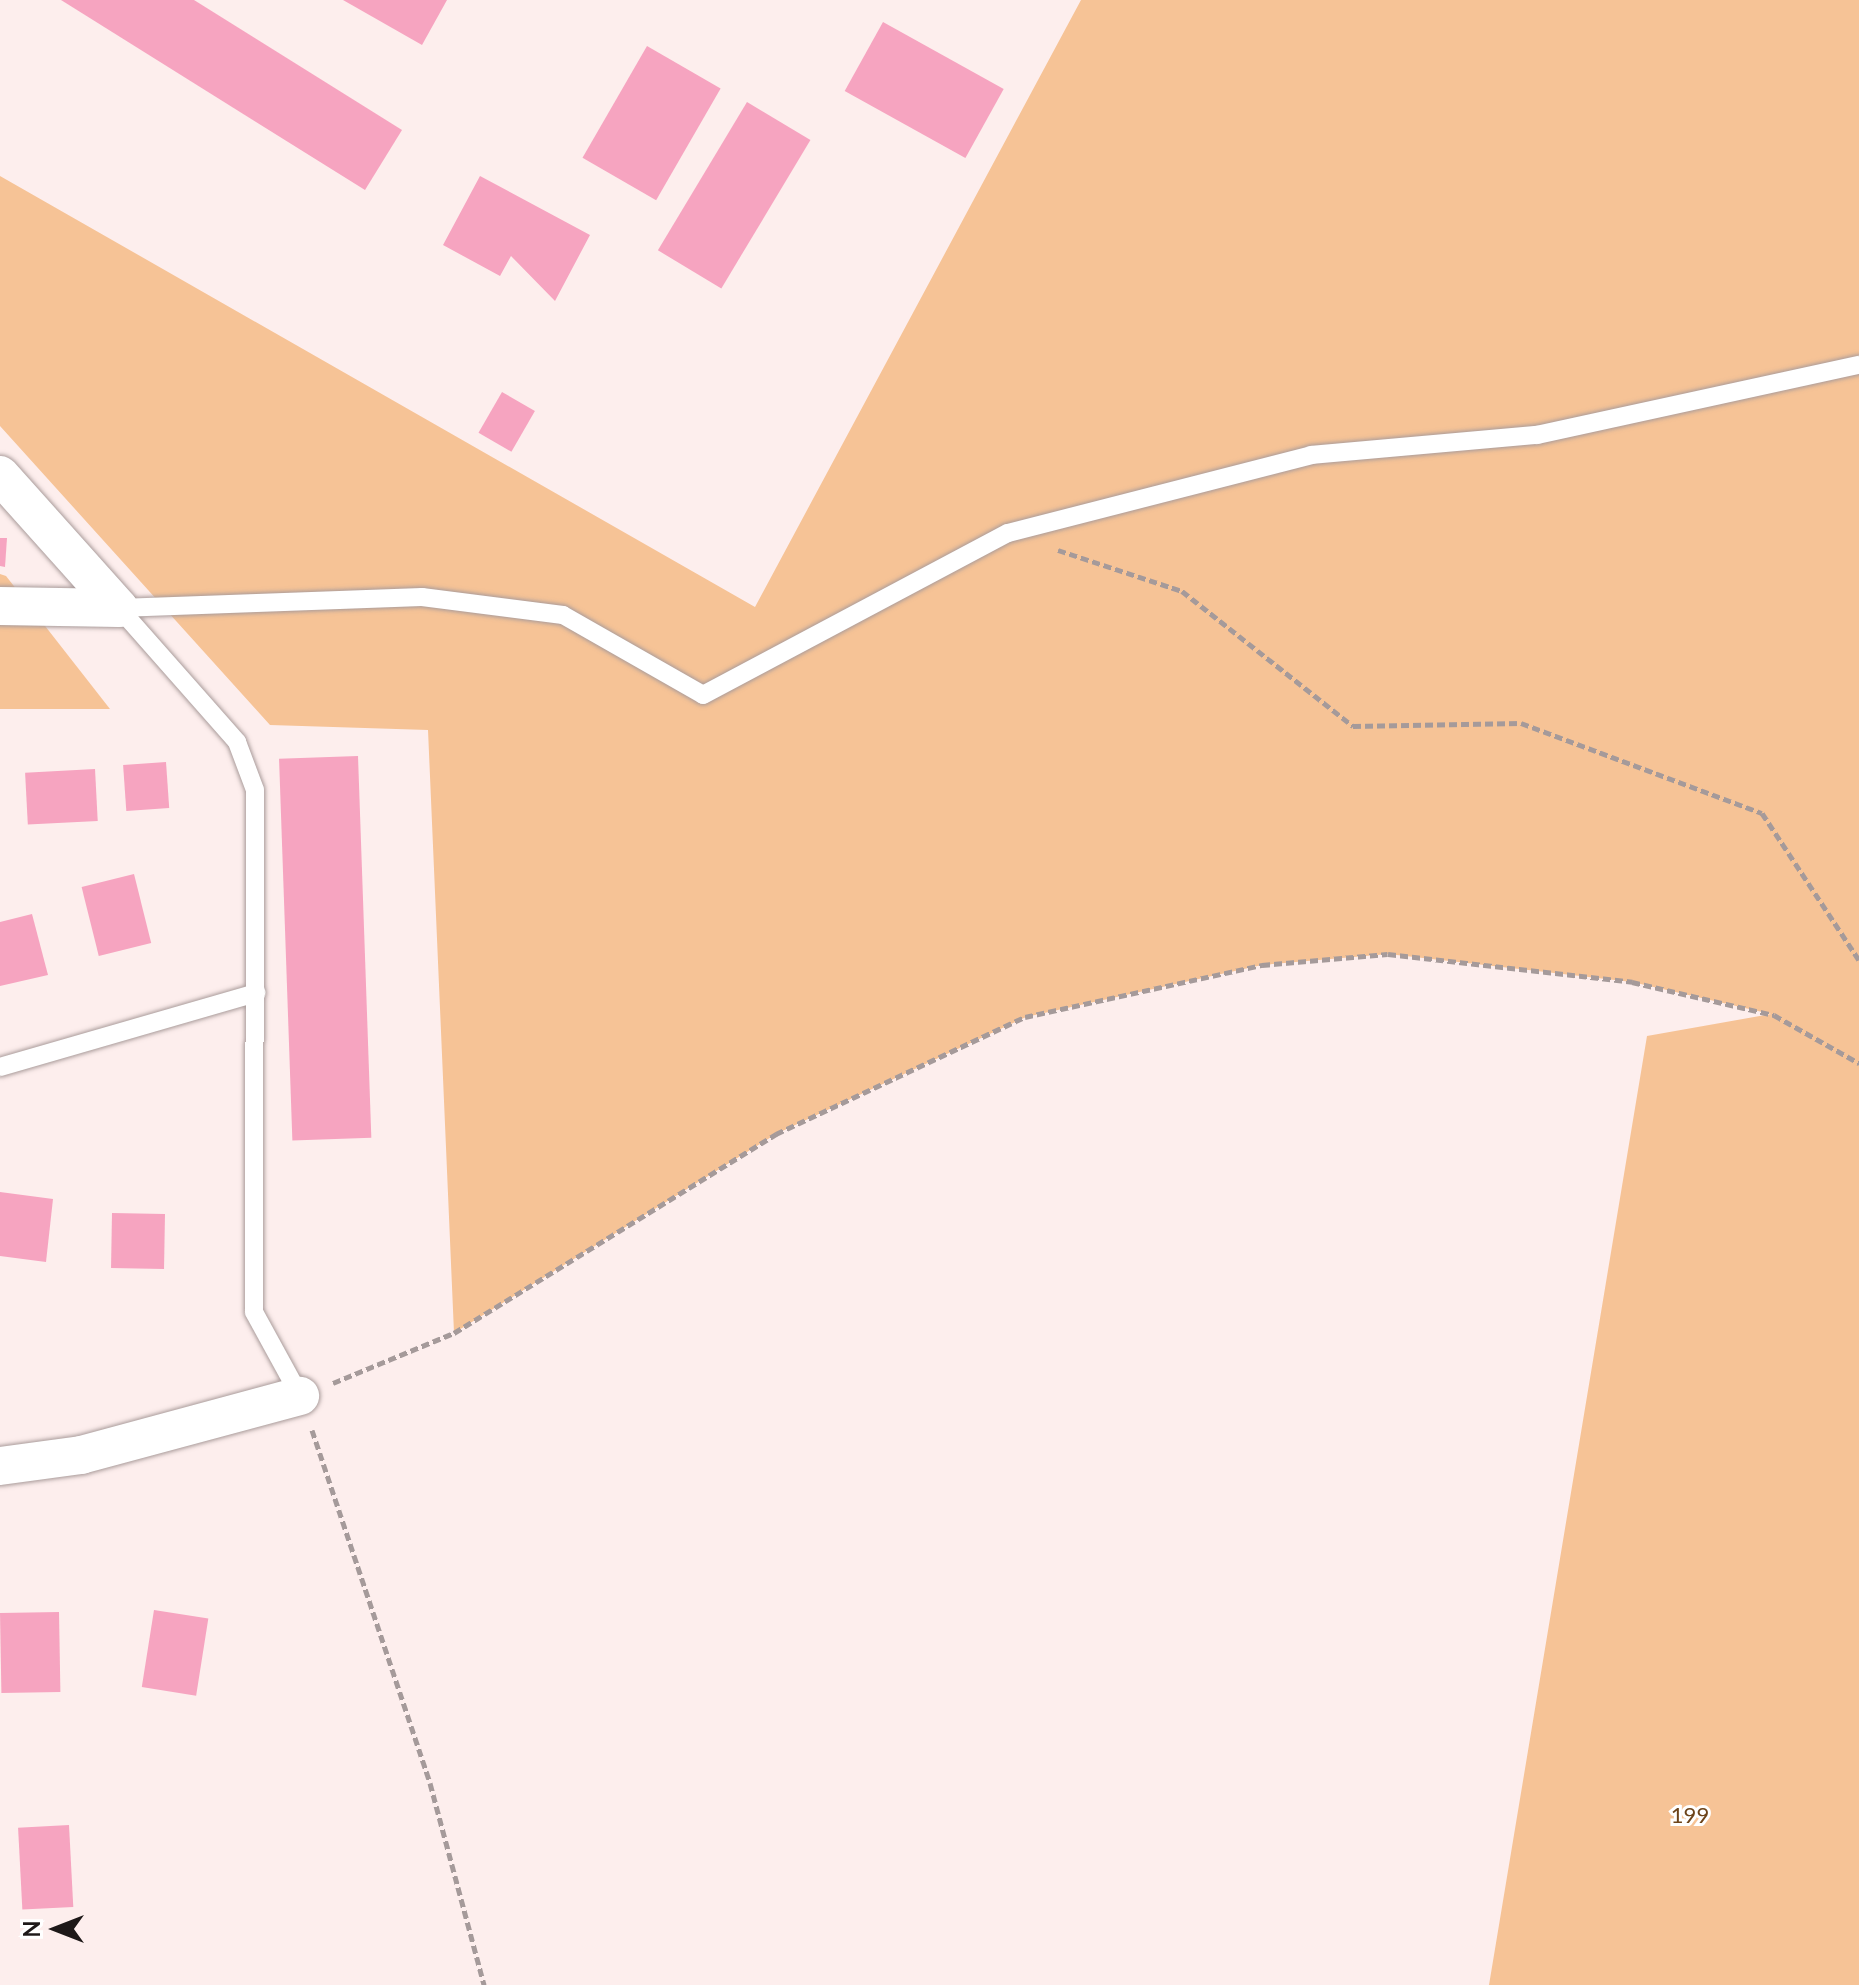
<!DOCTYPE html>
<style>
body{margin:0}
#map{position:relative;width:1859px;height:1985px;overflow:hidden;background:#fdeeed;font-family:Lato,sans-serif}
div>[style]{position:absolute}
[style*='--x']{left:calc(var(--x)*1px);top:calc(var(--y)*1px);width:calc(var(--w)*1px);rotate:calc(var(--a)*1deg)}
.green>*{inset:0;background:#f6c396}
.building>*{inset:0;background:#f6a4c0;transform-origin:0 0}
.path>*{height:5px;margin-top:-2.5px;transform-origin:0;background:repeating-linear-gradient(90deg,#a59a9a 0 8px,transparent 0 12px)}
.roads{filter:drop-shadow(0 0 2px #aa9c9b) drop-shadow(0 0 2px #aa9c9b)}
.lane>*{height:18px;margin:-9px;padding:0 9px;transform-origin:9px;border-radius:9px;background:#fff}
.street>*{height:38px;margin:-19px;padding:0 19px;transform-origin:19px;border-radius:19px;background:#fff}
span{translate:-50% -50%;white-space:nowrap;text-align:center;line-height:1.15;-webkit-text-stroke:6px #fff;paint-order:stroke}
.park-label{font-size:22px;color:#6d441a}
.north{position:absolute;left:16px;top:1889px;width:80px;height:80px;-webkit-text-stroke:6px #fff;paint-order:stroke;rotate:270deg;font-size:22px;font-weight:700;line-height:32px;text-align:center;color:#1d1818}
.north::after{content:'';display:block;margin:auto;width:28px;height:36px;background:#1d1818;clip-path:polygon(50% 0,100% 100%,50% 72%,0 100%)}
</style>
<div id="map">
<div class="green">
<i style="clip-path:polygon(1081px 0,1859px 0,1859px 1985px,1489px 1985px,1647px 1036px,1771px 1014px,1632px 982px,1388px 954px,1262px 965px,1026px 1017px,776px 1134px,454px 1333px,428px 730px,270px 725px,0 426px,0 176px,755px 607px)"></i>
<i style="clip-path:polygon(0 574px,6px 576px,110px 709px,0 709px)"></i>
</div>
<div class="building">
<i style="clip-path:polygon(61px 0,194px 0,402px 130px,365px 190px)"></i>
<i style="clip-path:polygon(343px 0,447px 0,422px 45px)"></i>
<i style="left:883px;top:22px;width:138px;height:79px;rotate:29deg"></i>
<i style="left:647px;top:46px;width:85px;height:129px;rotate:30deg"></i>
<i style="left:747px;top:102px;width:74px;height:173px;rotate:31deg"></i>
<i style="clip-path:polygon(480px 176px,590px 235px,555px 301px,511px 256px,500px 276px,443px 245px)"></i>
<i style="left:502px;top:392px;width:38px;height:47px;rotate:30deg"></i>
<i style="clip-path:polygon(0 538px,7px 538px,5px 567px,0 566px)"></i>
<i style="left:358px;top:756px;width:382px;height:79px;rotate:88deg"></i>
<i style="left:166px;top:762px;width:46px;height:43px;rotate:86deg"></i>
<i style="left:95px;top:769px;width:52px;height:70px;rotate:87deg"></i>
<i style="left:134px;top:874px;width:71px;height:54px;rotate:76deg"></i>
<i style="clip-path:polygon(32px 914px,48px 975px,0 986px,0 922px)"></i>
<i style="clip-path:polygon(0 1192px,53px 1199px,46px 1262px,0 1256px)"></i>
<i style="left:112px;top:1213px;width:53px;height:55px;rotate:1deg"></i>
<i style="left:154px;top:1610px;width:55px;height:78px;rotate:9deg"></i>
<i style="left:59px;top:1612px;width:80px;height:59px;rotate:89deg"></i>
<i style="left:69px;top:1825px;width:82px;height:51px;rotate:87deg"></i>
</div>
<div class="path">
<i style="--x:1058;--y:550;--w:131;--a:18.3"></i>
<i style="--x:1182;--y:591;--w:218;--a:38.3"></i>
<i style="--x:1353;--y:726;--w:168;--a:-1"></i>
<i style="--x:1521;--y:723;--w:257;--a:20.5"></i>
<i style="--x:1762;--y:813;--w:176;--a:56.6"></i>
<i style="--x:333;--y:1383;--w:131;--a:-22.5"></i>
<i style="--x:454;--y:1333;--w:379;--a:-31.7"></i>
<i style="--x:776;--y:1134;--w:275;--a:-25.2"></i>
<i style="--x:1025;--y:1017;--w:243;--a:-12.4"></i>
<i style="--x:1262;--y:965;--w:126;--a:-5"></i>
<i style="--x:1388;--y:954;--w:246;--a:6.5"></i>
<i style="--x:1632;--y:982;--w:146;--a:13.1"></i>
<i style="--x:1774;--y:1015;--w:98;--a:29.5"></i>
<i style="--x:312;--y:1430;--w:372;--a:71.5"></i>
<i style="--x:430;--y:1783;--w:209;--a:75"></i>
</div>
<div class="roads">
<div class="lane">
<i style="--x:119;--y:608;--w:303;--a:-2.1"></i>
<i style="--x:422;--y:597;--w:142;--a:7.3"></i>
<i style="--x:563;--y:615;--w:161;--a:29.7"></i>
<i style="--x:703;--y:695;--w:345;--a:-28"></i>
<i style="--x:1008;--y:533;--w:313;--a:-14.4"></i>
<i style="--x:1311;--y:455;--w:227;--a:-5.1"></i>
<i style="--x:1537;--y:435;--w:330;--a:-12.3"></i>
<i style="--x:119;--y:608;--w:179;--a:48.6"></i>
<i style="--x:237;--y:742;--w:51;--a:69.4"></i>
<i style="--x:255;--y:790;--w:522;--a:90.11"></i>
<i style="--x:254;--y:1312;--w:96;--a:61.3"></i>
<i style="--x:0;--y:1067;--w:267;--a:-16.1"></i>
</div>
<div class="street">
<i style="--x:0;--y:475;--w:178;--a:48.2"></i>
<i style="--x:0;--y:606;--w:119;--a:1"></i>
<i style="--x:0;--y:1466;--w:82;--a:-7.7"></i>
<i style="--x:81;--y:1455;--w:227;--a:-15.1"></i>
</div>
</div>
<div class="park-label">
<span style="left:1690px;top:1815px">199</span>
</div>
<div class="north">N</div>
</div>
